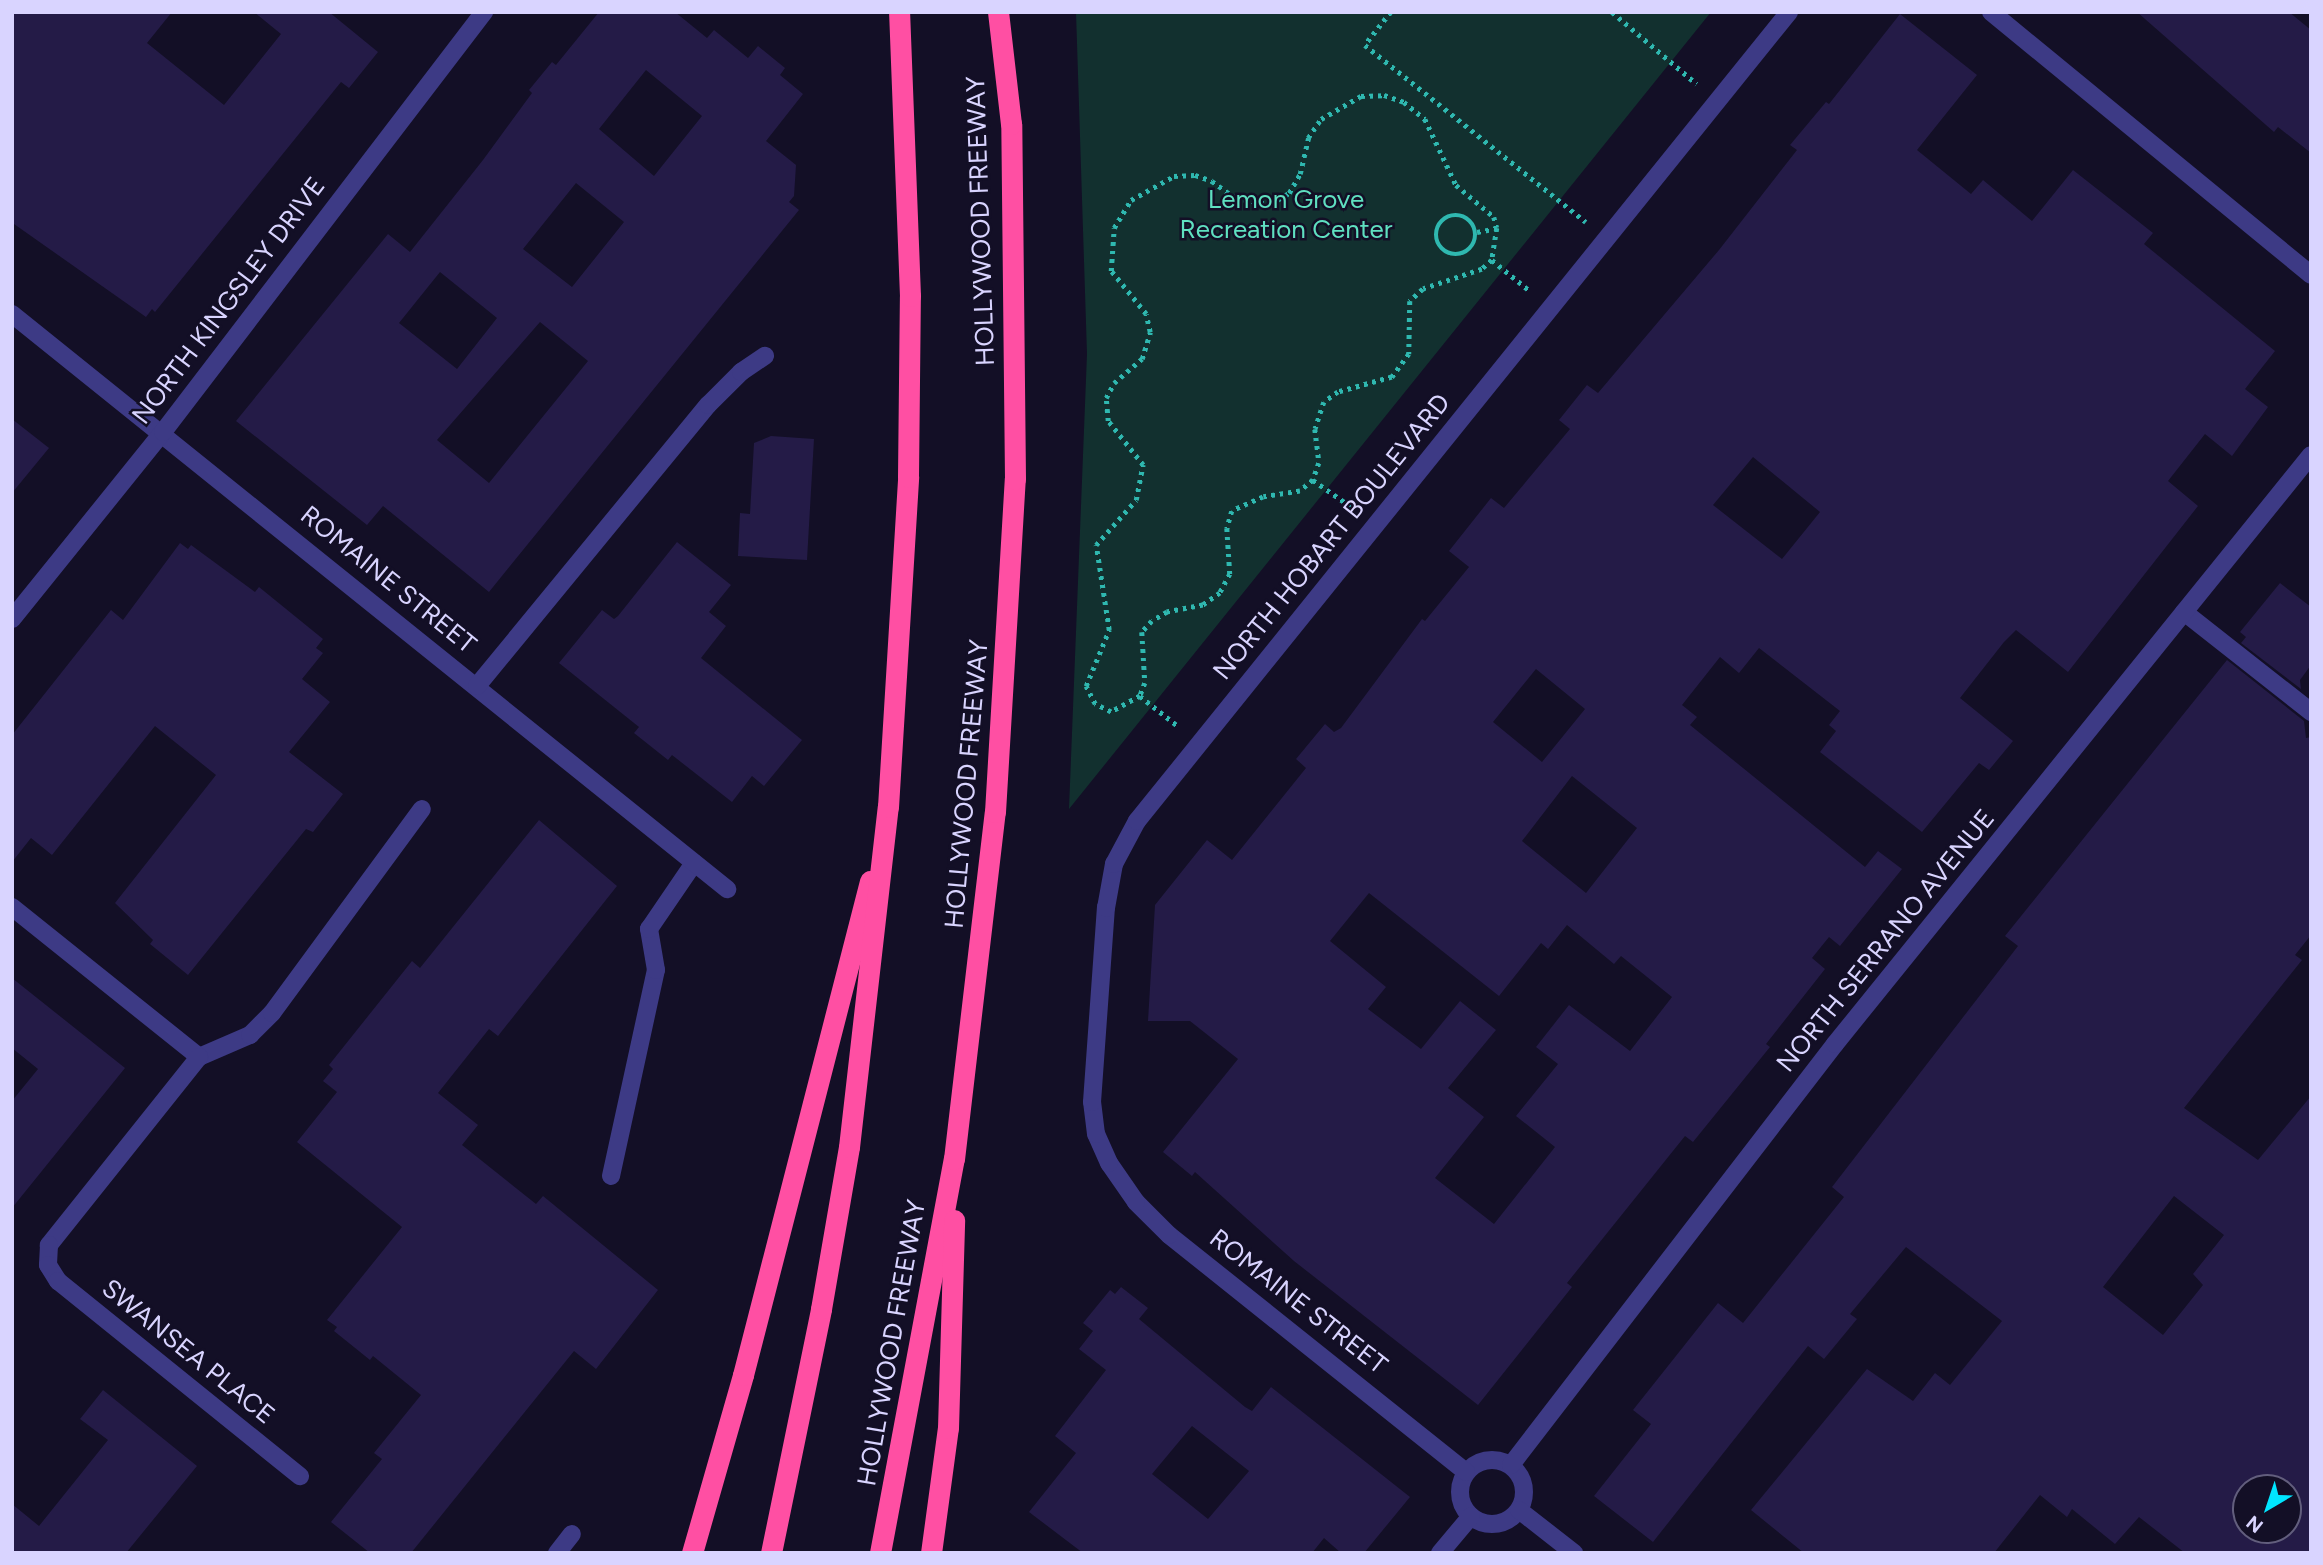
<!DOCTYPE html>
<style>
body{margin:0}
#map{position:relative;width:2323px;height:1565px;overflow:hidden;background:#130f26;font-family:Figtree,sans-serif}
div>[style]{position:absolute}
[style*='--x']{left:calc(var(--x)*1px);top:calc(var(--y)*1px);width:calc(var(--w)*1px);rotate:calc(var(--a)*1deg)}
.green>*{inset:0;background:#12302f}
.building>*{inset:0;background:#241b47}
.path>*{height:4.5px;margin-top:-2.25px;transform-origin:0;background:repeating-linear-gradient(90deg,#2fb8b0 0 3.5px,transparent 0 8.5px)}
.path>.ring{margin:-2.25px;padding:0;box-sizing:content-box;background:none;border:4.5px solid #2fb8b0;border-radius:50%}
.lane>*{height:18px;margin:-9px;padding:0 9px;transform-origin:9px;border-radius:9px;background:#3d3a85}
.street>*{height:18px;margin:-9px;padding:0 9px;transform-origin:9px;border-radius:9px;background:#3d3a85}
.street>.ring{margin:-9px;padding:0;box-sizing:content-box;background:none;border:18px solid #3d3a85;border-radius:50%}
.highway>*{height:21px;margin:-10.5px;padding:0 10.5px;transform-origin:10.5px;border-radius:10.5px;background:#ff4fa3}
span{translate:-50% -50%;white-space:nowrap;text-align:center;line-height:1.15;-webkit-text-stroke:5px #130f26;paint-order:stroke}
.park-label{font-size:26px;color:#5fe0c0}
.street-label{font-size:26px;color:#d9d4ff}
.frame{position:absolute;inset:0;border:14px solid #d9d4ff;pointer-events:none}
.north{position:absolute;left:2232px;top:1474px;width:70px;height:70px;box-sizing:border-box;background:#130f26;border:2px solid #625e7d;border-radius:50%;rotate:219deg;font-size:19px;font-weight:700;line-height:28px;text-align:center;color:#d9d4ff}
.north::after{content:'';display:block;margin:auto;width:24px;height:32px;background:#00e5ff;clip-path:polygon(50% 0,100% 100%,50% 72%,0 100%)}
</style>
<div id="map">
<div class="green">
<i style="clip-path:polygon(1076px 12px,1711px 12px,1069px 809px,1087px 354px)"></i>
</div>
<div class="building">
<i style="clip-path:polygon(12px 12px,172px 12px,147px 43px,224px 105px,281px 34px,254px 12px,329px 12px,378px 52px,349px 88px,341px 82px,155px 312px,152px 309px,146px 317px,14px 224px)"></i>
<i style="clip-path:polygon(evenodd,599px 12px,675px 12px,707px 38px,714px 30px,748px 58px,758px 46px,785px 68px,780px 75px,803px 94px,766px 141px,796px 165px,794px 196px,789px 202px,799px 210px,489px 592px,383px 506px,367px 525px,236px 421px,388px 234px,410px 252px,483px 160px,532px 93px,529px 90px,552px 62px,556px 65px,599px 12px,646px 70px,702px 116px,654px 176px,599px 129px,646px 70px,599px 12px,576px 183px,624px 222px,572px 287px,523px 249px,576px 183px,599px 12px,440px 272px,497px 318px,457px 369px,399px 323px,440px 272px,599px 12px,540px 322px,588px 361px,489px 483px,437px 440px,540px 322px)"></i>
<i style="clip-path:polygon(2137px 12px,2289px 12px,2311px 30px,2311px 153px,2278px 127px,2274px 132px)"></i>
<i style="clip-path:polygon(evenodd,1900px 14px,1977px 75px,1917px 150px,1971px 194px,1983px 180px,2032px 221px,2073px 170px,2153px 233px,2144px 244px,2275px 351px,2245px 389px,2268px 407px,2232px 456px,2205px 434px,2168px 481px,2198px 506px,2068px 672px,2016px 630px,2004px 642px,1960px 698px,2013px 741px,1989px 770px,1979px 763px,1922px 832px,1820px 752px,1836px 731px,1829px 725px,1840px 711px,1759px 648px,1739px 673px,1720px 657px,1682px 705px,1697px 717px,1690px 725px,1865px 867px,1878px 851px,1902px 869px,1840px 946px,1829px 937px,1812px 958px,1825px 969px,1766px 1044px,1770px 1047px,1693px 1142px,1685px 1136px,1567px 1283px,1572px 1287px,1478px 1405px,1294px 1261px,1195px 1172px,1192px 1176px,1163px 1152px,1238px 1059px,1190px 1021px,1148px 1021px,1155px 905px,1207px 840px,1232px 860px,1306px 768px,1296px 759px,1325px 724px,1334px 732px,1341px 728px,1422px 619px,1425px 621px,1469px 567px,1449px 551px,1491px 498px,1504px 508px,1570px 429px,1559px 420px,1587px 385px,1598px 393px,1719px 250px,1797px 150px,1790px 145px,1826px 102px,1829px 104px,1900px 14px,1753px 457px,1820px 512px,1782px 559px,1713px 505px,1753px 457px,1900px 14px,1536px 669px,1585px 709px,1542px 762px,1493px 722px,1536px 669px,1900px 14px,1572px 776px,1637px 828px,1586px 893px,1522px 841px,1572px 776px,1900px 14px,1369px 893px,1499px 996px,1541px 943px,1548px 949px,1567px 925px,1614px 964px,1621px 956px,1672px 997px,1630px 1051px,1569px 1005px,1536px 1047px,1558px 1064px,1516px 1116px,1555px 1147px,1494px 1224px,1435px 1178px,1484px 1117px,1448px 1088px,1496px 1030px,1460px 1001px,1421px 1049px,1368px 1009px,1386px 987px,1330px 941px,1369px 893px)"></i>
<i style="clip-path:polygon(12px 419px,49px 448px,12px 493px)"></i>
<i style="clip-path:polygon(771px 436px,814px 439px,807px 560px,738px 556px,740px 513px,750px 514px,754px 443px)"></i>
<i style="clip-path:polygon(677px 542px,731px 585px,709px 612px,726px 626px,701px 658px,802px 740px,764px 786px,752px 776px,732px 802px,672px 755px,668px 760px,634px 733px,639px 727px,559px 663px,602px 610px,614px 619px,618px 616px)"></i>
<i style="clip-path:polygon(180px 543px,188px 549px,191px 545px,255px 592px,259px 587px,323px 639px,316px 648px,323px 653px,302px 679px,330px 702px,289px 752px,343px 794px,313px 832px,306px 829px,188px 975px,150px 944px,153px 940px,115px 903px,216px 775px,155px 726px,52px 855px,31px 838px,12px 862px,12px 735px,111px 610px,123px 620px)"></i>
<i style="clip-path:polygon(2280px 583px,2311px 607px,2311px 665px,2300px 680px,2301px 689px,2241px 643px,2246px 637px,2240px 632px)"></i>
<i style="clip-path:polygon(evenodd,2227px 660px,2304px 721px,2306px 738px,2311px 737px,2311px 935px,2295px 955px,2302px 960px,2184px 1108px,2258px 1160px,2311px 1096px,2311px 1553px,2185px 1553px,2139px 1517px,2115px 1544px,2072px 1509px,2067px 1517px,2040px 1495px,1994px 1553px,1804px 1553px,1751px 1510px,1867px 1369px,1913px 1401px,1935px 1373px,1950px 1385px,2002px 1321px,1906px 1247px,1850px 1314px,1857px 1319px,1824px 1359px,1808px 1346px,1653px 1542px,1594px 1496px,1651px 1424px,1633px 1410px,1718px 1303px,1743px 1323px,1844px 1197px,1832px 1187px,2018px 946px,2005px 936px,2227px 660px,2174px 1196px,2224px 1235px,2193px 1274px,2203px 1285px,2163px 1335px,2103px 1287px,2174px 1196px,2227px 660px,2246px 1488px,2288px 1488px,2288px 1530px,2246px 1530px,2246px 1488px)"></i>
<i style="clip-path:polygon(539px 820px,617px 886px,498px 1036px,489px 1029px,438px 1093px,478px 1125px,462px 1145px,536px 1204px,543px 1196px,658px 1290px,596px 1369px,574px 1351px,411px 1553px,370px 1553px,331px 1522px,382px 1459px,374px 1453px,421px 1395px,373px 1356px,370px 1360px,334px 1331px,337px 1327px,327px 1320px,402px 1227px,297px 1142px,337px 1092px,323px 1081px,333px 1069px,329px 1065px,412px 961px,420px 968px)"></i>
<i style="clip-path:polygon(12px 978px,125px 1068px,12px 1208px,12px 1101px,38px 1069px,12px 1048px)"></i>
<i style="clip-path:polygon(evenodd,1121px 1287px,1148px 1308px,1139px 1319px,1245px 1407px,1252px 1411px,1271px 1387px,1410px 1497px,1364px 1553px,1341px 1553px,1324px 1538px,1312px 1553px,1083px 1553px,1029px 1512px,1076px 1453px,1055px 1436px,1106px 1370px,1079px 1349px,1093px 1331px,1083px 1323px,1110px 1290px,1115px 1294px,1121px 1287px,1192px 1426px,1249px 1471px,1208px 1519px,1152px 1474px,1192px 1426px)"></i>
<i style="clip-path:polygon(103px 1390px,197px 1466px,126px 1553px,12px 1553px,12px 1504px,39px 1526px,108px 1440px,80px 1419px)"></i>
</div>
<div class="path">
<i style="--x:1391;--y:12;--w:42;--a:128.2"></i>
<i style="--x:1365;--y:45;--w:283;--a:38.7"></i>
<i style="--x:1612;--y:12;--w:111;--a:40.3"></i>
<i style="--x:1384;--y:95;--w:21;--a:19"></i>
<i style="--x:1404;--y:102;--w:27;--a:39"></i>
<i style="--x:1425;--y:119;--w:73;--a:64.8"></i>
<i style="--x:1456;--y:185;--w:50;--a:40.1"></i>
<i style="--x:1494;--y:217;--w:11;--a:75"></i>
<i style="--x:1497;--y:228;--w:32;--a:99"></i>
<i style="--x:1492;--y:260;--w:13;--a:138"></i>
<i style="--x:1482;--y:269;--w:62;--a:161.3"></i>
<i style="--x:1423;--y:289;--w:18;--a:137"></i>
<i style="--x:1410;--y:301;--w:53;--a:91.1"></i>
<i style="--x:1409;--y:354;--w:29;--a:126"></i>
<i style="--x:1392;--y:377;--w:56;--a:164.5"></i>
<i style="--x:1338;--y:392;--w:17;--a:144"></i>
<i style="--x:1324;--y:402;--w:28;--a:108"></i>
<i style="--x:1315;--y:429;--w:34;--a:83"></i>
<i style="--x:1319;--y:463;--w:18;--a:109"></i>
<i style="--x:1313;--y:480;--w:17;--a:140"></i>
<i style="--x:1300;--y:491;--w:37;--a:171"></i>
<i style="--x:1263;--y:497;--w:34;--a:156"></i>
<i style="--x:1232;--y:511;--w:18;--a:106"></i>
<i style="--x:1227;--y:528;--w:46;--a:86.3"></i>
<i style="--x:1230;--y:574;--w:21;--a:118"></i>
<i style="--x:1220;--y:593;--w:21;--a:145"></i>
<i style="--x:1203;--y:605;--w:37;--a:169"></i>
<i style="--x:1167;--y:612;--w:17;--a:149"></i>
<i style="--x:1152;--y:621;--w:15;--a:132"></i>
<i style="--x:1142;--y:632;--w:51;--a:86.6"></i>
<i style="--x:1145;--y:683;--w:14;--a:111"></i>
<i style="--x:1140;--y:696;--w:33;--a:151"></i>
<i style="--x:1111;--y:712;--w:18;--a:-153"></i>
<i style="--x:1095;--y:704;--w:20;--a:-117"></i>
<i style="--x:1086;--y:686;--w:61;--a:-67.7"></i>
<i style="--x:1109;--y:630;--w:86;--a:-98.7"></i>
<i style="--x:1096;--y:545;--w:60;--a:-48.4"></i>
<i style="--x:1136;--y:500;--w:36;--a:-79"></i>
<i style="--x:1143;--y:465;--w:56;--a:-128.5"></i>
<i style="--x:1108;--y:421;--w:23;--a:-95"></i>
<i style="--x:1106;--y:398;--w:17;--a:-62"></i>
<i style="--x:1114;--y:383;--w:37;--a:-41"></i>
<i style="--x:1142;--y:359;--w:28;--a:-73"></i>
<i style="--x:1150;--y:332;--w:18;--a:-103"></i>
<i style="--x:1146;--y:314;--w:55;--a:-129.1"></i>
<i style="--x:1111;--y:271;--w:43;--a:-86"></i>
<i style="--x:1114;--y:228;--w:33;--a:-59"></i>
<i style="--x:1131;--y:200;--w:49;--a:-29.2"></i>
<i style="--x:1174;--y:176;--w:21;--a:-3"></i>
<i style="--x:1195;--y:175;--w:18;--a:19"></i>
<i style="--x:1212;--y:181;--w:29;--a:36"></i>
<i style="--x:1235;--y:198;--w:36;--a:10"></i>
<i style="--x:1270;--y:204;--w:22;--a:-30"></i>
<i style="--x:1289;--y:193;--w:22;--a:-60"></i>
<i style="--x:1300;--y:174;--w:37;--a:-77"></i>
<i style="--x:1308;--y:138;--w:23;--a:-56"></i>
<i style="--x:1321;--y:119;--w:46;--a:-29.9"></i>
<i style="--x:1361;--y:96;--w:23;--a:-2"></i>
<i class="ring" style="left:1436px;top:215px;width:35.5px;height:35.5px"></i>
<i style="--x:1477;--y:232;--w:20;--a:-11"></i>
<i style="--x:1492;--y:260;--w:49;--a:39.2"></i>
<i style="--x:1313;--y:480;--w:49;--a:35"></i>
<i style="--x:1140;--y:696;--w:48;--a:38.3"></i>
</div>
<div class="lane">
<i style="--x:2184;--y:612;--w:162;--a:38.2"></i>
<i style="--x:199;--y:1057;--w:56;--a:-23.3"></i>
<i style="--x:250;--y:1035;--w:31;--a:-45"></i>
<i style="--x:272;--y:1013;--w:253;--a:-53.7"></i>
<i style="--x:611;--y:1176;--w:211;--a:-77.7"></i>
<i style="--x:656;--y:970;--w:42;--a:-99.7"></i>
<i style="--x:649;--y:929;--w:80;--a:-55.7"></i>
</div>
<div class="street">
<i style="--x:1991;--y:12;--w:414;--a:39.4"></i>
<i style="--x:12;--y:314;--w:918;--a:38.81"></i>
<i style="--x:12;--y:619;--w:240;--a:-51.1"></i>
<i style="--x:163;--y:432;--w:529;--a:-52.61"></i>
<i style="--x:477;--y:686;--w:364;--a:-50.6"></i>
<i style="--x:708;--y:405;--w:47;--a:-45"></i>
<i style="--x:741;--y:372;--w:29;--a:-34"></i>
<i style="--x:12;--y:907;--w:240;--a:38.7"></i>
<i style="--x:199;--y:1057;--w:241;--a:128.6"></i>
<i style="--x:49;--y:1245;--w:20;--a:93"></i>
<i style="--x:48;--y:1265;--w:19;--a:58"></i>
<i style="--x:58;--y:1281;--w:311;--a:38.9"></i>
<i class="ring" style="left:1460px;top:1460px;width:46px;height:46px"></i>
<i style="--x:1511;--y:1465;--w:531;--a:-52.42"></i>
<i style="--x:1835;--y:1044;--w:757;--a:-51.06"></i>
<i style="--x:1466;--y:1472;--w:380;--a:-141.4"></i>
<i style="--x:1169;--y:1235;--w:47;--a:-135"></i>
<i style="--x:1136;--y:1202;--w:47;--a:-124.7"></i>
<i style="--x:1109;--y:1163;--w:32;--a:-114"></i>
<i style="--x:1096;--y:1134;--w:32;--a:-97"></i>
<i style="--x:1092;--y:1102;--w:195;--a:-85.9"></i>
<i style="--x:1106;--y:908;--w:45;--a:-79.7"></i>
<i style="--x:1114;--y:864;--w:49;--a:-61.9"></i>
<i style="--x:1137;--y:821;--w:1039;--a:-51.13"></i>
<i style="--x:1519;--y:1510;--w:70;--a:38"></i>
<i style="--x:557;--y:1553;--w:24;--a:-52"></i>
<i style="--x:1440;--y:1553;--w:48;--a:-50"></i>
</div>
<div class="highway">
<i style="--x:692;--y:1553;--w:185;--a:-74"></i>
<i style="--x:743;--y:1375;--w:510;--a:-75.58"></i>
<i style="--x:771;--y:1553;--w:249;--a:-78.4"></i>
<i style="--x:821;--y:1309;--w:164;--a:-80.2"></i>
<i style="--x:849;--y:1147;--w:342;--a:-83.5"></i>
<i style="--x:888;--y:807;--w:331;--a:-86.5"></i>
<i style="--x:908;--y:477;--w:181;--a:-89.4"></i>
<i style="--x:910;--y:296;--w:284;--a:-92.2"></i>
<i style="--x:880;--y:1553;--w:401;--a:-79.4"></i>
<i style="--x:954;--y:1159;--w:349;--a:-83.3"></i>
<i style="--x:995;--y:812;--w:334;--a:-86.6"></i>
<i style="--x:1015;--y:479;--w:355;--a:-90.6"></i>
<i style="--x:1011;--y:124;--w:113;--a:-96.6"></i>
<i style="--x:931;--y:1553;--w:126;--a:-82.3"></i>
<i style="--x:948;--y:1428;--w:208;--a:-88.3"></i>
</div>
<div class="park-label">
<span style="left:1286px;top:215px">Lemon Grove<br>Recreation Center</span>
</div>
<div class="street-label">
<span style="left:981px;top:221px;rotate:-92deg">HOLLYWOOD FREEWAY</span>
<span style="left:229px;top:301px;rotate:-53deg">NORTH KINGSLEY DRIVE</span>
<span style="left:1332px;top:537px;rotate:-51deg">NORTH HOBART BOULEVARD</span>
<span style="left:388px;top:580px;rotate:39deg">ROMAINE STREET</span>
<span style="left:967px;top:784px;rotate:-85deg">HOLLYWOOD FREEWAY</span>
<span style="left:1886px;top:941px;rotate:-51deg">NORTH SERRANO AVENUE</span>
<span style="left:1298px;top:1302px;rotate:38deg">ROMAINE STREET</span>
<span style="left:892px;top:1343px;rotate:-80deg">HOLLYWOOD FREEWAY</span>
<span style="left:188px;top:1352px;rotate:39deg">SWANSEA PLACE</span>
</div>
<div class="frame"></div>
<div class="north">N</div>
</div>
